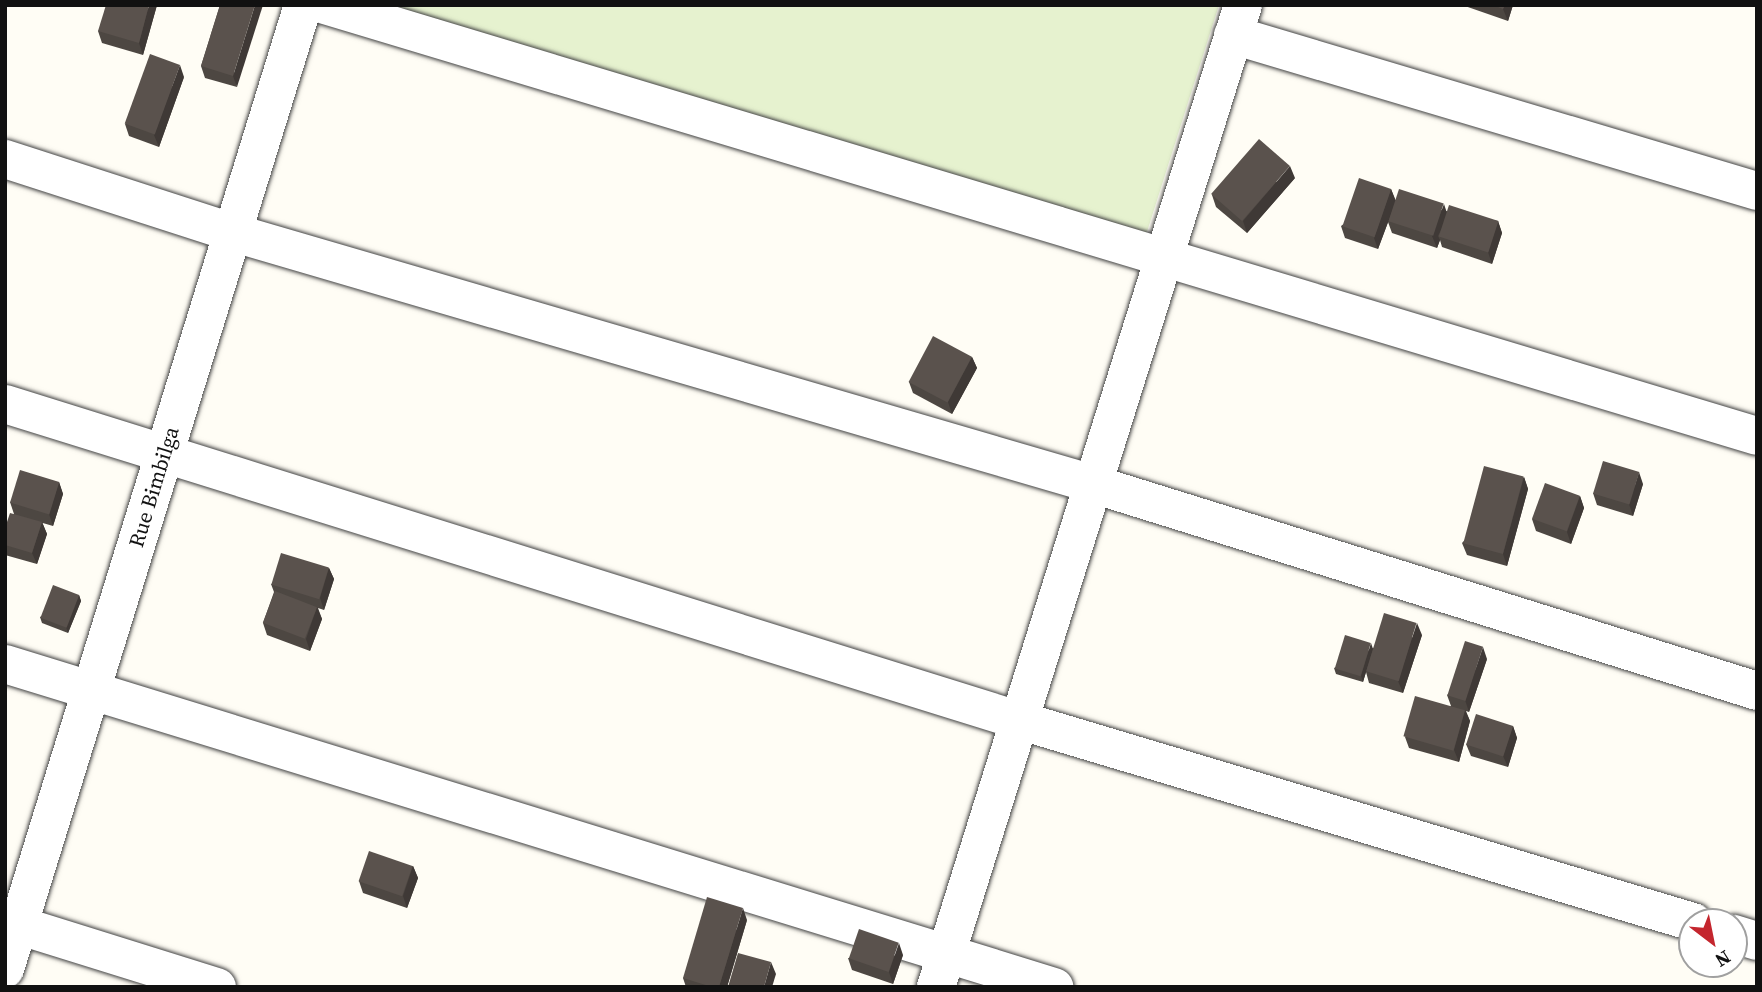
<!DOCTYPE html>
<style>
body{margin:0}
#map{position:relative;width:1762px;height:992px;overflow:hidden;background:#fffdf5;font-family:"Source Serif 4",serif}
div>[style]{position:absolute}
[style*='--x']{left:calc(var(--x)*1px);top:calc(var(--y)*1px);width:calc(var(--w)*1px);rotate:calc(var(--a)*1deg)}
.pitch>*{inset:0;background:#e6f2cf}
.roads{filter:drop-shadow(0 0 2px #444) drop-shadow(0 0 2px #444)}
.minor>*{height:38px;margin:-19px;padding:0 19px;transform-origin:19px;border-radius:19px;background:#fff}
.wall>*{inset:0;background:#4d4742}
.shaded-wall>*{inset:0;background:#3f3936}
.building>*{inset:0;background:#5a524d;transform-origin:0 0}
span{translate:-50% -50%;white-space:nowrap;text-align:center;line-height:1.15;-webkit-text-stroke:7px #fff;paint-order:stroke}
.street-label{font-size:21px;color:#111}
.frame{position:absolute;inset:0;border:7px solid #111;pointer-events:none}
.north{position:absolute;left:1678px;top:908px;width:70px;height:70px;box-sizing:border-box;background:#fff;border:2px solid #a0a0a0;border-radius:50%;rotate:148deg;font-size:19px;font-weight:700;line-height:28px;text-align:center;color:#111}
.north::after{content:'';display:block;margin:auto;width:24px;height:32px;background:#c4262e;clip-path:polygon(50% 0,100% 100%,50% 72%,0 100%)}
</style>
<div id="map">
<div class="pitch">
<i style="clip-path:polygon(386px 5px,1219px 5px,1145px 238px)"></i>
</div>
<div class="roads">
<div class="minor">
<i style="--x:325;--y:5;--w:1495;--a:16.75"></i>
<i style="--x:1233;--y:35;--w:547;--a:16.58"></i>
<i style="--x:5;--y:159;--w:241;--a:17.9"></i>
<i style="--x:234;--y:233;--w:895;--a:16.29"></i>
<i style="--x:1093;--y:484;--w:696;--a:17.31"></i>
<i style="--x:5;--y:404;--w:1061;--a:17.33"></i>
<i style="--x:1018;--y:720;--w:705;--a:16.66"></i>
<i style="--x:5;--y:664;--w:1098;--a:17.11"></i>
<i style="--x:5;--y:921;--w:222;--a:17.3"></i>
<i style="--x:1734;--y:934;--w:24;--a:17"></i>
<i style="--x:5;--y:969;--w:1009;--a:-72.82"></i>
<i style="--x:936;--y:987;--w:1029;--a:-72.64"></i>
</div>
</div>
<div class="wall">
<i style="clip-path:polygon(157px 5px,143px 55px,102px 43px,98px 31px)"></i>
<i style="clip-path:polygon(220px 5px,237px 87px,205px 78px,201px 66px)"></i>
<i style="clip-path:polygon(1462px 5px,1513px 5px,1508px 21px)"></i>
<i style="clip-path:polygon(184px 77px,159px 147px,129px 136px,125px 124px)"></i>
<i style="clip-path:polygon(1295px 178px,1247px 233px,1216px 207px,1212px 195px)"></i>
<i style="clip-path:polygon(1391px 189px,1395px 200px,1446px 211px,1498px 221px,1502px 233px,1492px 264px,1442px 247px,1440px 240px,1437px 248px,1392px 233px,1388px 222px,1378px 249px,1345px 238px,1341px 226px)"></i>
<i style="clip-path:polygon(972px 357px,977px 368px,952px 414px,913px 393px,909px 382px)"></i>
<i style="clip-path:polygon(1524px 477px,1528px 489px,1507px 566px,1467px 555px,1462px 543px)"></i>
<i style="clip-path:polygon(59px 482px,63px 494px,53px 526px,36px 521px,42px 522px,47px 534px,37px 564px,5px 555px,5px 528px,14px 514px,10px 502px)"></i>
<i style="clip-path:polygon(1643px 484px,1633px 516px,1597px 505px,1593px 493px)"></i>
<i style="clip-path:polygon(1580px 496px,1584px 508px,1571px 544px,1536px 531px,1532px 519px)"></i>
<i style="clip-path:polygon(329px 568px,334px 579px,324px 610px,318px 608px,322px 619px,310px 651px,267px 635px,263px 623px,274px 592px,271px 584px)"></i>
<i style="clip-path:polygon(79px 595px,81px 601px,68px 633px,42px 623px,40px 617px)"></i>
<i style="clip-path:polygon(1422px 635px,1403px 693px,1369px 683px,1366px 672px,1363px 682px,1336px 674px,1334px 668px,1373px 648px)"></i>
<i style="clip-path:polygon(1487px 659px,1469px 712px,1466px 711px,1470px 721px,1459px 762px,1409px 748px,1405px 737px,1451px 706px,1447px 695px)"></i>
<i style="clip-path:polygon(1513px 726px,1517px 738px,1508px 767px,1471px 756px,1466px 744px)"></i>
<i style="clip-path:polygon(413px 866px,418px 878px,407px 908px,363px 893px,359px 881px)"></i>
<i style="clip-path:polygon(747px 920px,727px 987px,686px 987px,683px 978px)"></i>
<i style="clip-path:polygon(903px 955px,893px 984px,852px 970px,848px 958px)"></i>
</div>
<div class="shaded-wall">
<i style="clip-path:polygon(149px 5px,157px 5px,143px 55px,139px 43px)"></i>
<i style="clip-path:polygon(255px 5px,263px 5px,237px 87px,233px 76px)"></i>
<i style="clip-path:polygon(1505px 5px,1513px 5px,1508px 21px,1503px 9px)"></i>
<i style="clip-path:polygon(180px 65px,184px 77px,159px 147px,154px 135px)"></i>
<i style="clip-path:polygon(1290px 166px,1295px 178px,1247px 233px,1243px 221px)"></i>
<i style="clip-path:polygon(1391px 189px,1396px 201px,1378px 249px,1374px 238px)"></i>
<i style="clip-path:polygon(1444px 204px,1448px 216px,1438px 236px,1440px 240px,1437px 248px,1432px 236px)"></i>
<i style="clip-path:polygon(1498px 221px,1502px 233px,1492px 264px,1488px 252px)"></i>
<i style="clip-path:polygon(972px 357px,977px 368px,952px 414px,948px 402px)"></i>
<i style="clip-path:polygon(1639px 472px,1643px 484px,1633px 516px,1629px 504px)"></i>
<i style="clip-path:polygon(1524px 477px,1528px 489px,1507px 566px,1503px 554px)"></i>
<i style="clip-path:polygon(59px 482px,63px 494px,53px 526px,49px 514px)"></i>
<i style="clip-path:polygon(1580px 496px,1584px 508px,1571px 544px,1567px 532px)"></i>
<i style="clip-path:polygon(42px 522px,47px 534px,37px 564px,32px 553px)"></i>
<i style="clip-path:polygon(329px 568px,334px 579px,324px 610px,320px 598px)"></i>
<i style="clip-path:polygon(79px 595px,81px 601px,68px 633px,66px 627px)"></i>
<i style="clip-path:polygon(317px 607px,322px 619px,310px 651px,306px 639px)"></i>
<i style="clip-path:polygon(1417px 623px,1422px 635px,1403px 693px,1398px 681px)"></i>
<i style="clip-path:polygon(1371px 643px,1373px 649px,1363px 682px,1361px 676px)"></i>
<i style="clip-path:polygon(1483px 647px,1487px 659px,1469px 712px,1465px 700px)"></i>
<i style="clip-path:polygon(1465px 710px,1470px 721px,1459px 762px,1454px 750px)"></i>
<i style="clip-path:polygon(1513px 726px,1517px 738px,1508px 767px,1503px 756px)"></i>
<i style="clip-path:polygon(413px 866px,418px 878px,407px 908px,403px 896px)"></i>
<i style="clip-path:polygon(743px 908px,747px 920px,727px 987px,719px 987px)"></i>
<i style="clip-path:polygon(899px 943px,903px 955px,893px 984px,889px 972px)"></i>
<i style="clip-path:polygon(771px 962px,776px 974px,772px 987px,764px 987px)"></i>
</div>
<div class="building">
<i style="clip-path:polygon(106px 5px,149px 5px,139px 43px,98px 31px)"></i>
<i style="clip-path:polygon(220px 5px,255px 5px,233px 76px,201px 66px)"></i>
<i style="clip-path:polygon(1493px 5px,1505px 5px,1503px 9px)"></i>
<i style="left:150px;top:54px;width:32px;height:74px;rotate:20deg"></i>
<i style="left:1259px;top:139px;width:41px;height:73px;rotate:41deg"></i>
<i style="left:1359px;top:178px;width:34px;height:51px;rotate:19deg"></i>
<i style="left:1399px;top:189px;width:47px;height:34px;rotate:18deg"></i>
<i style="left:1449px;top:205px;width:52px;height:33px;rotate:18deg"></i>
<i style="left:933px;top:336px;width:44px;height:52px;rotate:28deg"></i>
<i style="left:1603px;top:461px;width:38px;height:34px;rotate:17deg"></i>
<i style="left:1484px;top:466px;width:41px;height:80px;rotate:15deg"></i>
<i style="left:20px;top:470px;width:41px;height:34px;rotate:17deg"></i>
<i style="left:1545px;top:483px;width:37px;height:38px;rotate:20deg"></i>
<i style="clip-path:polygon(10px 513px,42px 522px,32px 553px,5px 545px,5px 528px)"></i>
<i style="left:281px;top:553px;width:50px;height:33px;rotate:17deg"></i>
<i style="left:53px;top:585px;width:28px;height:35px;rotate:21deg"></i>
<i style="left:275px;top:591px;width:45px;height:34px;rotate:21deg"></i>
<i style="left:1384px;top:613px;width:34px;height:61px;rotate:17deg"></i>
<i style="left:1345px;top:635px;width:27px;height:35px;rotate:17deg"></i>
<i style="left:1465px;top:641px;width:19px;height:57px;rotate:18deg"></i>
<i style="left:1415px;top:696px;width:52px;height:42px;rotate:16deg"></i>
<i style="left:1476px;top:714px;width:39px;height:32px;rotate:18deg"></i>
<i style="left:369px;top:851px;width:46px;height:32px;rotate:19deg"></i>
<i style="clip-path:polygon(707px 897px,743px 908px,719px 987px,712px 987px,683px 978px)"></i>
<i style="left:859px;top:929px;width:42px;height:31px;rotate:19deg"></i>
<i style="clip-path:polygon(738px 953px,771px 962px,764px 987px,728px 987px)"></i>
</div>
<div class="street-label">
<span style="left:154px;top:487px;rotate:-73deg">Rue Bimbilga</span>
</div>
<div class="frame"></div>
<div class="north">N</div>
</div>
